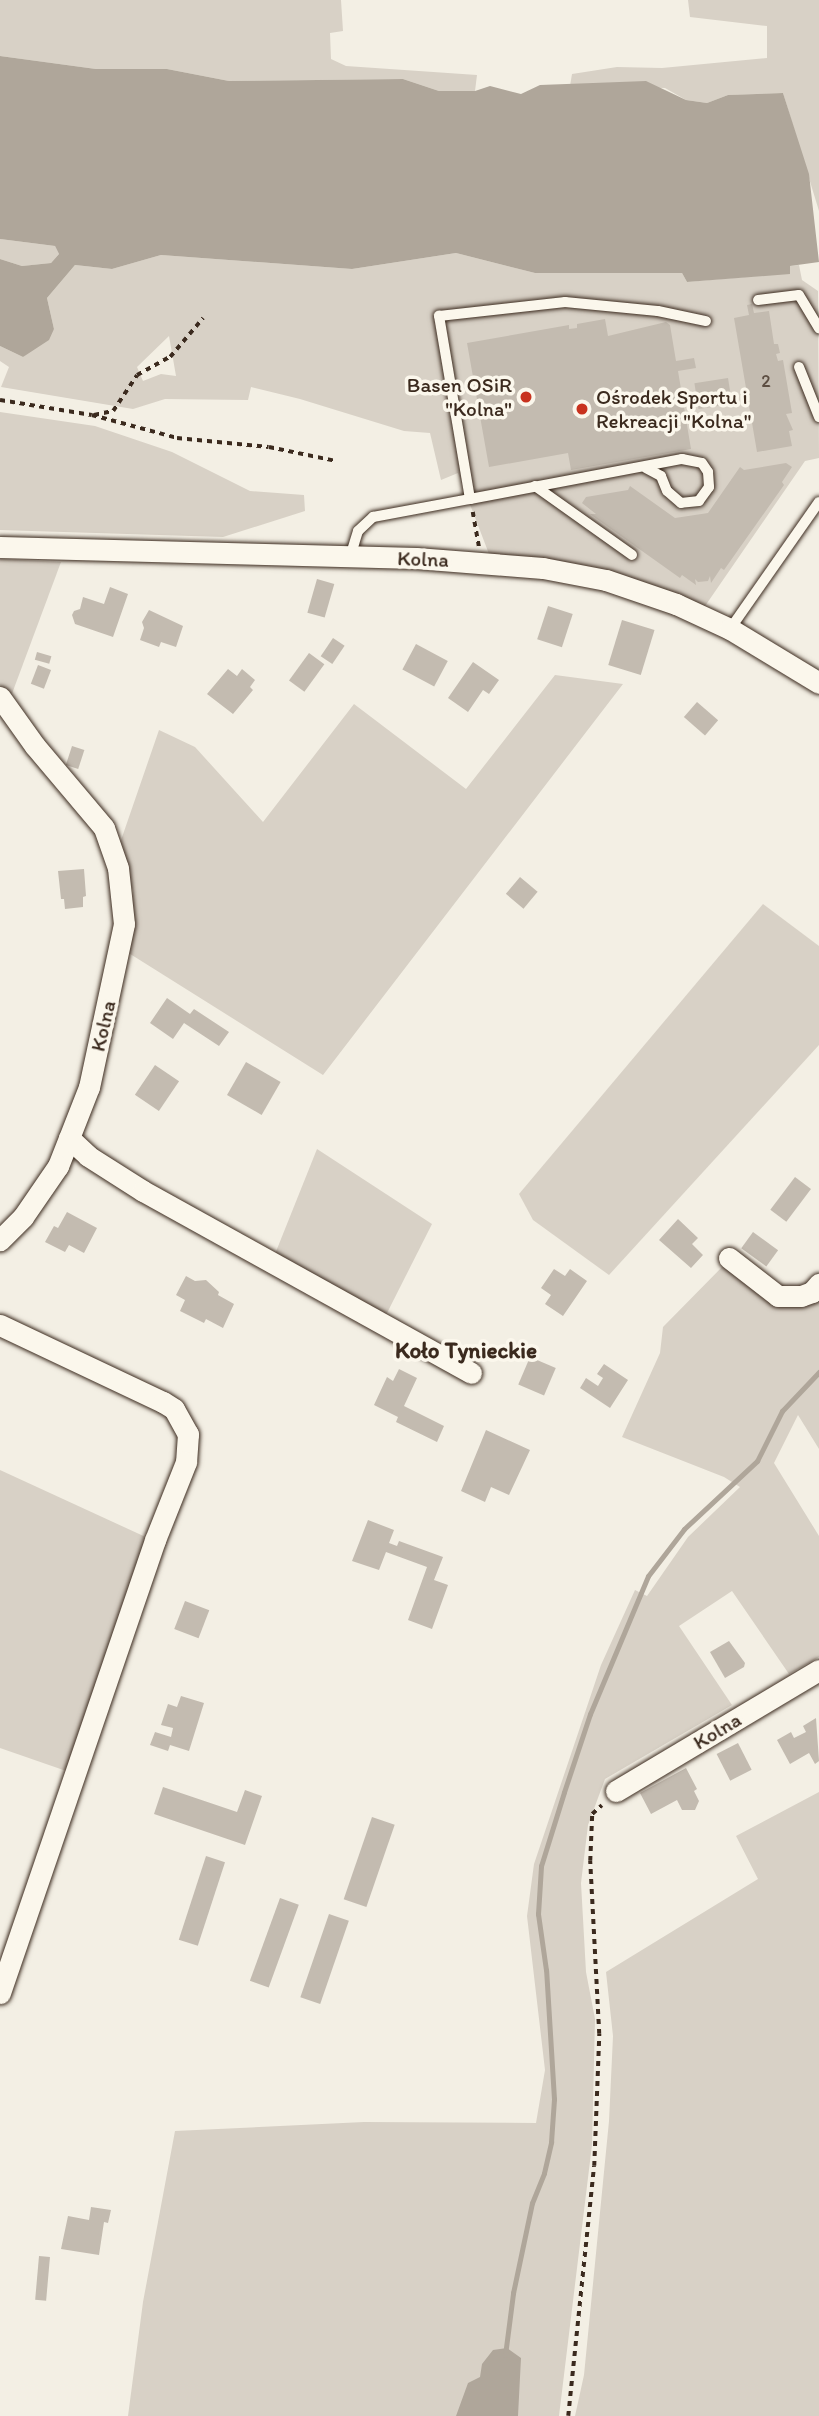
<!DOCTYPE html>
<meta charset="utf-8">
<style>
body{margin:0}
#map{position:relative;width:819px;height:2416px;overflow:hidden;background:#f3efe4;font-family:Itim,sans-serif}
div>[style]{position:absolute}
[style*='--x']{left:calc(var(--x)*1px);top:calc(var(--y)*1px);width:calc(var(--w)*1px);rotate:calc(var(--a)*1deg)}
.green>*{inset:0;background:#d8d1c6}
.water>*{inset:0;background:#afa69a}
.stream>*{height:5px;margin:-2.5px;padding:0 2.5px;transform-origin:2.5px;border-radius:2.5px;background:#afa69a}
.building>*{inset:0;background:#c3bbb0;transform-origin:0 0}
.path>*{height:3.5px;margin-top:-1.75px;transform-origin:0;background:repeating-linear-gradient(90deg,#3b2a1e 0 5px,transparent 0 10px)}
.roads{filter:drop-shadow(0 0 2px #3b2a1e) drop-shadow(0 0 2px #3b2a1e)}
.service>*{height:10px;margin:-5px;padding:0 5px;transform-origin:5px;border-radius:5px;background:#fbf7ec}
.minor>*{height:21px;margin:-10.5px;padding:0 10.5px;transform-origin:10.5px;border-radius:10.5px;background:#fbf7ec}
.dots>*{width:19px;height:19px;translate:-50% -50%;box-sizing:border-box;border:4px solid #fbf7ec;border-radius:50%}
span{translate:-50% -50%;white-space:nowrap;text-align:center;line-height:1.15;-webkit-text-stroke:7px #fbf7ec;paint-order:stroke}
.number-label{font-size:18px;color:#5d4e42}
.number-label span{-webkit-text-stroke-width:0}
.poi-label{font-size:21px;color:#3b2a1e}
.right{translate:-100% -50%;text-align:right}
.left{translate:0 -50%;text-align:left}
.street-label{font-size:21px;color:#3b2a1e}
.neighbourhood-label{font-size:23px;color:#3b2a1e;font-weight:700}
</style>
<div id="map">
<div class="green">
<i style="clip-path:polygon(0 0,341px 0,343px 31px,330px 33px,331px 59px,346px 66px,477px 75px,475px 91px,439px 91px,403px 79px,229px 81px,167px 69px,96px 69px,0 56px)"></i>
<i style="clip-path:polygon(688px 0,819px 0,819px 211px,783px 93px,728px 95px,707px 103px,686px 100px,665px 88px,570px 86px,572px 74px,617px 67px,662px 68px,767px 58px,767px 26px,690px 17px)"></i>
<i style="clip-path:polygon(0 239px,55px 246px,59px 254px,51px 263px,22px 266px,0 259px)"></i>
<i style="clip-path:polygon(evenodd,456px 253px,535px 273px,682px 273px,687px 282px,790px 273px,789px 266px,799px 265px,802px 280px,818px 291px,819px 458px,805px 461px,703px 609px,489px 554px,458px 473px,441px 480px,430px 433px,404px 431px,300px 399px,251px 387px,248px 400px,165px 399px,133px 409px,1px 387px,9px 367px,0 361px,0 346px,23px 357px,54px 329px,47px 298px,75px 265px,112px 269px,161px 255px,352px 269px,456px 253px,169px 336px,176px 376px,161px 374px,143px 381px,137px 367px,169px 336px)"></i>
<i style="clip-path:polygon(0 412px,95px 426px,172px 452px,250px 491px,304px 495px,305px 511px,223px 537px,0 530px)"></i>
<i style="clip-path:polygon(0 559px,61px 562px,10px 699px,0 685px)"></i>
<i style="clip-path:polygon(555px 675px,623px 684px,323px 1075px,127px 952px,133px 891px,119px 846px,159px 730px,195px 747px,263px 822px,354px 704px,466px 789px)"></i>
<i style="clip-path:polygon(763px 904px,819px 946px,819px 1045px,609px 1275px,533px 1220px,519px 1194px)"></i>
<i style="clip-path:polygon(317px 1149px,432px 1224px,385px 1317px,275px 1254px)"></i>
<i style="clip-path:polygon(724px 1265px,754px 1291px,819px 1288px,819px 1449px,798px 1415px,774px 1463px,819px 1536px,819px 1657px,789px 1674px,732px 1591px,679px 1626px,732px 1705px,605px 1779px,588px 1825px,581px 1883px,586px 1972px,595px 2019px,592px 2145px,559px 2416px,128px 2416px,143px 2302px,175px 2131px,364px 2122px,536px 2123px,545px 2070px,527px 1916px,534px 1864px,601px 1665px,635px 1590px,647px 1596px,688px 1537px,740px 1487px,724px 1477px,622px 1437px,660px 1353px,663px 1327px)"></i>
<i style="clip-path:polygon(0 1470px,150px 1539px,72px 1773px,0 1748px)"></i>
<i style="clip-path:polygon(819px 1792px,819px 2416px,575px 2416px,584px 2375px,609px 2121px,613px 2036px,606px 1972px,758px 1879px,736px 1836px)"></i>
</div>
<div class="water">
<i style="clip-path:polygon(0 56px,96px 69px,167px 69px,229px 81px,403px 79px,439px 91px,475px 91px,490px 86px,521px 94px,540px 85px,646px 81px,686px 100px,707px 103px,728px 95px,783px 93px,809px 174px,819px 262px,790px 266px,790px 274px,687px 282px,682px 273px,535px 273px,456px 253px,352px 269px,161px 255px,112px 269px,75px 265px,47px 298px,54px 329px,49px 340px,23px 357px,0 346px,0 259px,22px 266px,51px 263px,59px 254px,55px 246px,0 239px)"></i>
<i style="clip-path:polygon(507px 2348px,521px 2358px,518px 2416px,456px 2416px,468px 2383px,480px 2377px,482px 2364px,493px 2350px)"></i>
</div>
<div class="stream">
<i style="--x:505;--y:2355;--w:63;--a:-82.6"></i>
<i style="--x:513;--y:2293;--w:92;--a:-78.1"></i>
<i style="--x:532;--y:2203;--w:32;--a:-68"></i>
<i style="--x:544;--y:2173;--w:32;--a:-77"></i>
<i style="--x:551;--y:2142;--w:43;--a:-86"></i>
<i style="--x:554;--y:2099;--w:129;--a:-93.5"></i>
<i style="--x:546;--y:1970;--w:57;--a:-98.1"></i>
<i style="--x:538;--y:1914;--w:48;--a:-86.4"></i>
<i style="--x:541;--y:1866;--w:77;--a:-72.7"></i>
<i style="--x:564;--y:1792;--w:82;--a:-71.6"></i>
<i style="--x:590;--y:1714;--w:150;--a:-67.2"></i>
<i style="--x:648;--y:1576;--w:59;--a:-52.5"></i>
<i style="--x:684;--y:1529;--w:100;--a:-43"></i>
<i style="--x:757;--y:1461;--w:56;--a:-63.4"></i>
<i style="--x:782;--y:1411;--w:54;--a:-46.5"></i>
</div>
<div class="building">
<i style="clip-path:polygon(752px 304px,754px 313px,769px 311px,774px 344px,778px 344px,780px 353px,776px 354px,778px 361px,783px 360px,792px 413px,786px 414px,793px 430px,789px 431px,792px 446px,757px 452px,734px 318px,749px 315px,747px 305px)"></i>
<i style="clip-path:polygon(605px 319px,608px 336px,666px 322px,670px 325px,676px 361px,694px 358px,696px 368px,678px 371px,691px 449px,571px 470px,568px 453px,489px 467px,467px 343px,569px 325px,569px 329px,577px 328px,577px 324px)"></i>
<i style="left:728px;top:378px;width:26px;height:34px;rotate:81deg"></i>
<i style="clip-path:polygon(786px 463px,792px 467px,782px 482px,784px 485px,724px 570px,721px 568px,711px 583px,710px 576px,708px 581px,698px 582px,695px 579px,696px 585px,682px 575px,680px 578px,590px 514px,596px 514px,582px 503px,586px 497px,628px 490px,630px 486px,675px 518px,708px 513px,740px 467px,744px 470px)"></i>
<i style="left:317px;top:579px;width:18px;height:35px;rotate:16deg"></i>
<i style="clip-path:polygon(110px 587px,128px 594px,113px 637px,75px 624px,72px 615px,74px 611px,80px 609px,83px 597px,104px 604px)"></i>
<i style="left:548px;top:606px;width:26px;height:35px;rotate:18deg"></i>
<i style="clip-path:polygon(149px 610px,183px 626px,176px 647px,161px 642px,159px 647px,140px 640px,144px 628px,142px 622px)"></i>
<i style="left:622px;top:620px;width:34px;height:47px;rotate:17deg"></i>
<i style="left:333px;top:638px;width:14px;height:22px;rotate:34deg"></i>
<i style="left:416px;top:644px;width:36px;height:29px;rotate:28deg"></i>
<i style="left:37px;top:652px;width:15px;height:8px;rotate:16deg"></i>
<i style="left:309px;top:653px;width:19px;height:34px;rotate:36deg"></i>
<i style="clip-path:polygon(473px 662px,499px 680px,489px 694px,483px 690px,468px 712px,448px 698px)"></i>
<i style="left:38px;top:665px;width:14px;height:20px;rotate:21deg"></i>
<i style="clip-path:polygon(228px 669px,237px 676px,242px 669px,255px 680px,250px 687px,253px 690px,233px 714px,207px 694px)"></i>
<i style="left:697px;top:702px;width:28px;height:20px;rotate:41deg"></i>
<i style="left:72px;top:746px;width:13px;height:20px;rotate:18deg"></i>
<i style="clip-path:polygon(84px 869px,86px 896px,83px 897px,83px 907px,65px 909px,64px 899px,61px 899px,58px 871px)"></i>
<i style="left:520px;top:877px;width:23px;height:22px;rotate:40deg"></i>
<i style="clip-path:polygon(167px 998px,190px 1014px,194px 1009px,229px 1032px,219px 1046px,184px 1023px,173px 1039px,150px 1023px)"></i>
<i style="left:246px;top:1062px;width:40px;height:38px;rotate:30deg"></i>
<i style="left:155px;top:1065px;width:29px;height:36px;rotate:34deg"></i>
<i style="left:795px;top:1177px;width:20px;height:41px;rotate:37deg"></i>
<i style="clip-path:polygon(67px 1212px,97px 1228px,84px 1253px,69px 1245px,65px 1252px,45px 1242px,54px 1226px,58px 1228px)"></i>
<i style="clip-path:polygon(678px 1219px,698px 1238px,692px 1244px,703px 1255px,691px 1268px,659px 1240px)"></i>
<i style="left:753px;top:1232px;width:31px;height:20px;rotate:36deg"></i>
<i style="clip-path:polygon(554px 1269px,565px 1276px,570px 1269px,587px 1281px,563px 1316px,545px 1304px,551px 1295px,541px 1288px)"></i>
<i style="clip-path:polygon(186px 1276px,195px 1281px,206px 1280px,219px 1292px,218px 1295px,234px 1304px,223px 1328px,206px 1319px,204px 1323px,180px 1311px,185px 1300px,176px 1295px)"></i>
<i style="left:530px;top:1357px;width:28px;height:30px;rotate:23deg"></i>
<i style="clip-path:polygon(604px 1364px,628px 1380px,610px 1408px,580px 1388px,586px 1378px,598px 1386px,603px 1378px,597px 1374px)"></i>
<i style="clip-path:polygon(399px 1369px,417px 1378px,404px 1406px,444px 1426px,437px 1442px,396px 1422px,398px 1417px,374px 1405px,387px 1377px,393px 1381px)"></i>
<i style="clip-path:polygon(486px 1430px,530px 1450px,509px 1495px,491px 1487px,485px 1502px,461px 1491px)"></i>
<i style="clip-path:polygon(368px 1520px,394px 1530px,389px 1543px,397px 1546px,399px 1541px,443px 1557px,434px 1580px,448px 1585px,432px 1629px,408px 1620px,427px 1567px,386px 1552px,379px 1570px,352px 1561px)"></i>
<i style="left:185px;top:1601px;width:26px;height:30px;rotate:21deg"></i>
<i style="clip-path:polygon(729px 1641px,745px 1663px,744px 1667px,725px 1678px,710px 1652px)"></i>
<i style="clip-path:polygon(181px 1696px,204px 1703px,189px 1751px,170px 1745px,168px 1751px,150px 1745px,155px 1732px,171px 1737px,173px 1728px,161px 1725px,168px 1704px,177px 1707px)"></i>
<i style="clip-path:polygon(816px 1718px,819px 1761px,815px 1764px,809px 1753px,790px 1764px,777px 1740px,791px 1732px,794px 1738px,806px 1732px,803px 1726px)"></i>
<i style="left:738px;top:1743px;width:30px;height:24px;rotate:63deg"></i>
<i style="clip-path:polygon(686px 1768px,697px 1789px,694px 1791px,699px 1801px,695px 1810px,682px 1810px,677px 1800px,651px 1814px,640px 1793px)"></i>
<i style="clip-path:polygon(163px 1787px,237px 1812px,245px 1790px,262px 1796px,245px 1845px,154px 1814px)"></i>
<i style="left:372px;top:1817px;width:24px;height:87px;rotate:19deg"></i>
<i style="left:206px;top:1856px;width:20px;height:88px;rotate:18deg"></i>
<i style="left:280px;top:1898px;width:20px;height:88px;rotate:20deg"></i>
<i style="left:329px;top:1914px;width:21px;height:88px;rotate:19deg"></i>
<i style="clip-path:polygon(91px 2207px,111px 2210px,108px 2223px,104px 2222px,99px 2255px,61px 2249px,68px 2216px,89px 2220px)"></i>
<i style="left:39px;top:2256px;width:11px;height:44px;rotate:5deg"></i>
</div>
<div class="path">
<i style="--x:0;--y:400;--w:93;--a:9.3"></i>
<i style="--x:92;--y:415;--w:88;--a:15.1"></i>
<i style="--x:177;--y:438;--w:92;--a:5.6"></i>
<i style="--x:269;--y:447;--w:68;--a:11.8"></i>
<i style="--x:94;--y:415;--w:19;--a:-12"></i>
<i style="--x:113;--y:411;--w:43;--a:-56.3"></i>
<i style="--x:137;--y:375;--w:38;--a:-29"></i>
<i style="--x:170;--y:357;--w:51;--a:-49.8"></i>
<i style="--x:473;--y:512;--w:35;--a:80"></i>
<i style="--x:568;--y:2416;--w:251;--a:-84.1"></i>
<i style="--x:594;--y:2166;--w:132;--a:-87.8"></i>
<i style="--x:599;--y:2034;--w:173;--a:-93"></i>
<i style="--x:590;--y:1861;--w:47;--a:-87.6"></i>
<i style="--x:592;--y:1814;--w:13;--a:-42"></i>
</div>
<div class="roads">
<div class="service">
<i style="--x:758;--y:300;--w:41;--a:-7"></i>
<i style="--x:799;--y:295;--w:39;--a:59"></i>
<i style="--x:799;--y:367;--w:54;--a:68.2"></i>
<i style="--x:535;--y:486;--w:119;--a:35.4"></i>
<i style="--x:470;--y:499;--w:216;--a:-10.7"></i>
<i style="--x:682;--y:459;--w:20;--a:11"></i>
<i style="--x:702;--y:463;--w:11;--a:56"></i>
<i style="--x:708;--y:472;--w:15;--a:86"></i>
<i style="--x:709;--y:487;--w:17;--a:126"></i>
<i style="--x:699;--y:501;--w:18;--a:174"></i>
<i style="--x:681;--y:503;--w:18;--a:-139"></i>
<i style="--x:667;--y:491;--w:16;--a:-112"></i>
<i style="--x:661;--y:476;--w:17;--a:-152"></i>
<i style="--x:350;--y:557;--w:27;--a:-73"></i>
<i style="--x:358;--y:531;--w:21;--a:-43"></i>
<i style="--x:373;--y:517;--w:99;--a:-10.5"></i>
<i style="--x:470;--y:499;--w:186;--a:-99.6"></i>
<i style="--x:439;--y:316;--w:127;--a:-6.3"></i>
<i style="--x:565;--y:302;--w:93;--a:5.5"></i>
<i style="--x:658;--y:311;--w:49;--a:11.8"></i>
<i style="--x:730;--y:629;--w:155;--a:-55"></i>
</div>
<div class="minor">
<i style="--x:0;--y:547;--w:416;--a:1.5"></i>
<i style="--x:416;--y:558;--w:127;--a:4.5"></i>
<i style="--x:543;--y:568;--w:64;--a:10.8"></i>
<i style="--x:606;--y:580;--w:74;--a:18.9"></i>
<i style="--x:676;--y:604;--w:60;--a:24.8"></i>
<i style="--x:730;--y:629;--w:104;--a:31.2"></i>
<i style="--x:0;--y:697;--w:60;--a:54.5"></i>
<i style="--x:35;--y:746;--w:107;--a:49.9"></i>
<i style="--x:104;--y:828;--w:42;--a:70.7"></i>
<i style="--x:118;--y:868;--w:56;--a:83.9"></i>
<i style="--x:124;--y:924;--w:167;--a:102.1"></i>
<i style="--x:89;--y:1087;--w:85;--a:111.4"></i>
<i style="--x:58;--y:1166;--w:62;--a:124.5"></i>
<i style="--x:23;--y:1217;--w:33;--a:135"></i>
<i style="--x:69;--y:1138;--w:26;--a:43"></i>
<i style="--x:88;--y:1156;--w:65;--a:32.5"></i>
<i style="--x:143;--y:1191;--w:375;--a:29"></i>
<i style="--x:729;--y:1258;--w:62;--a:37.8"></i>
<i style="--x:778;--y:1296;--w:23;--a:0"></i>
<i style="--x:801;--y:1296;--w:12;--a:-20"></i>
<i style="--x:812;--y:1292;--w:11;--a:-49"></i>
<i style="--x:0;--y:1325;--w:180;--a:25.3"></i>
<i style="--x:163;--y:1402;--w:13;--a:32"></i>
<i style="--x:174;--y:1409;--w:29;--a:61"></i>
<i style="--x:188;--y:1434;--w:28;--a:94"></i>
<i style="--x:186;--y:1462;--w:84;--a:111.7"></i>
<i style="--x:155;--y:1540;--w:479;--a:108.9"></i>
<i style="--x:616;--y:1791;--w:236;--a:-30.8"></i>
</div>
</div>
<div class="dots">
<i style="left:526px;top:397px;background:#c8321e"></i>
<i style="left:582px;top:409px;background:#c8321e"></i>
</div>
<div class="number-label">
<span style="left:766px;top:381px">2</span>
</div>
<div class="poi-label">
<span class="right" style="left:512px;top:397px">Basen OSiR<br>"Kolna"</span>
<span class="left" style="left:596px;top:409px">Ośrodek Sportu i<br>Rekreacji "Kolna"</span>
</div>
<div class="street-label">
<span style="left:423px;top:559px;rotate:2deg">Kolna</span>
<span style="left:103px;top:1026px;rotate:-77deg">Kolna</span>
<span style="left:717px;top:1731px;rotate:-31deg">Kolna</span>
</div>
<div class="neighbourhood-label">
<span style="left:466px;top:1350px">Koło Tynieckie</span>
</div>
</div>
